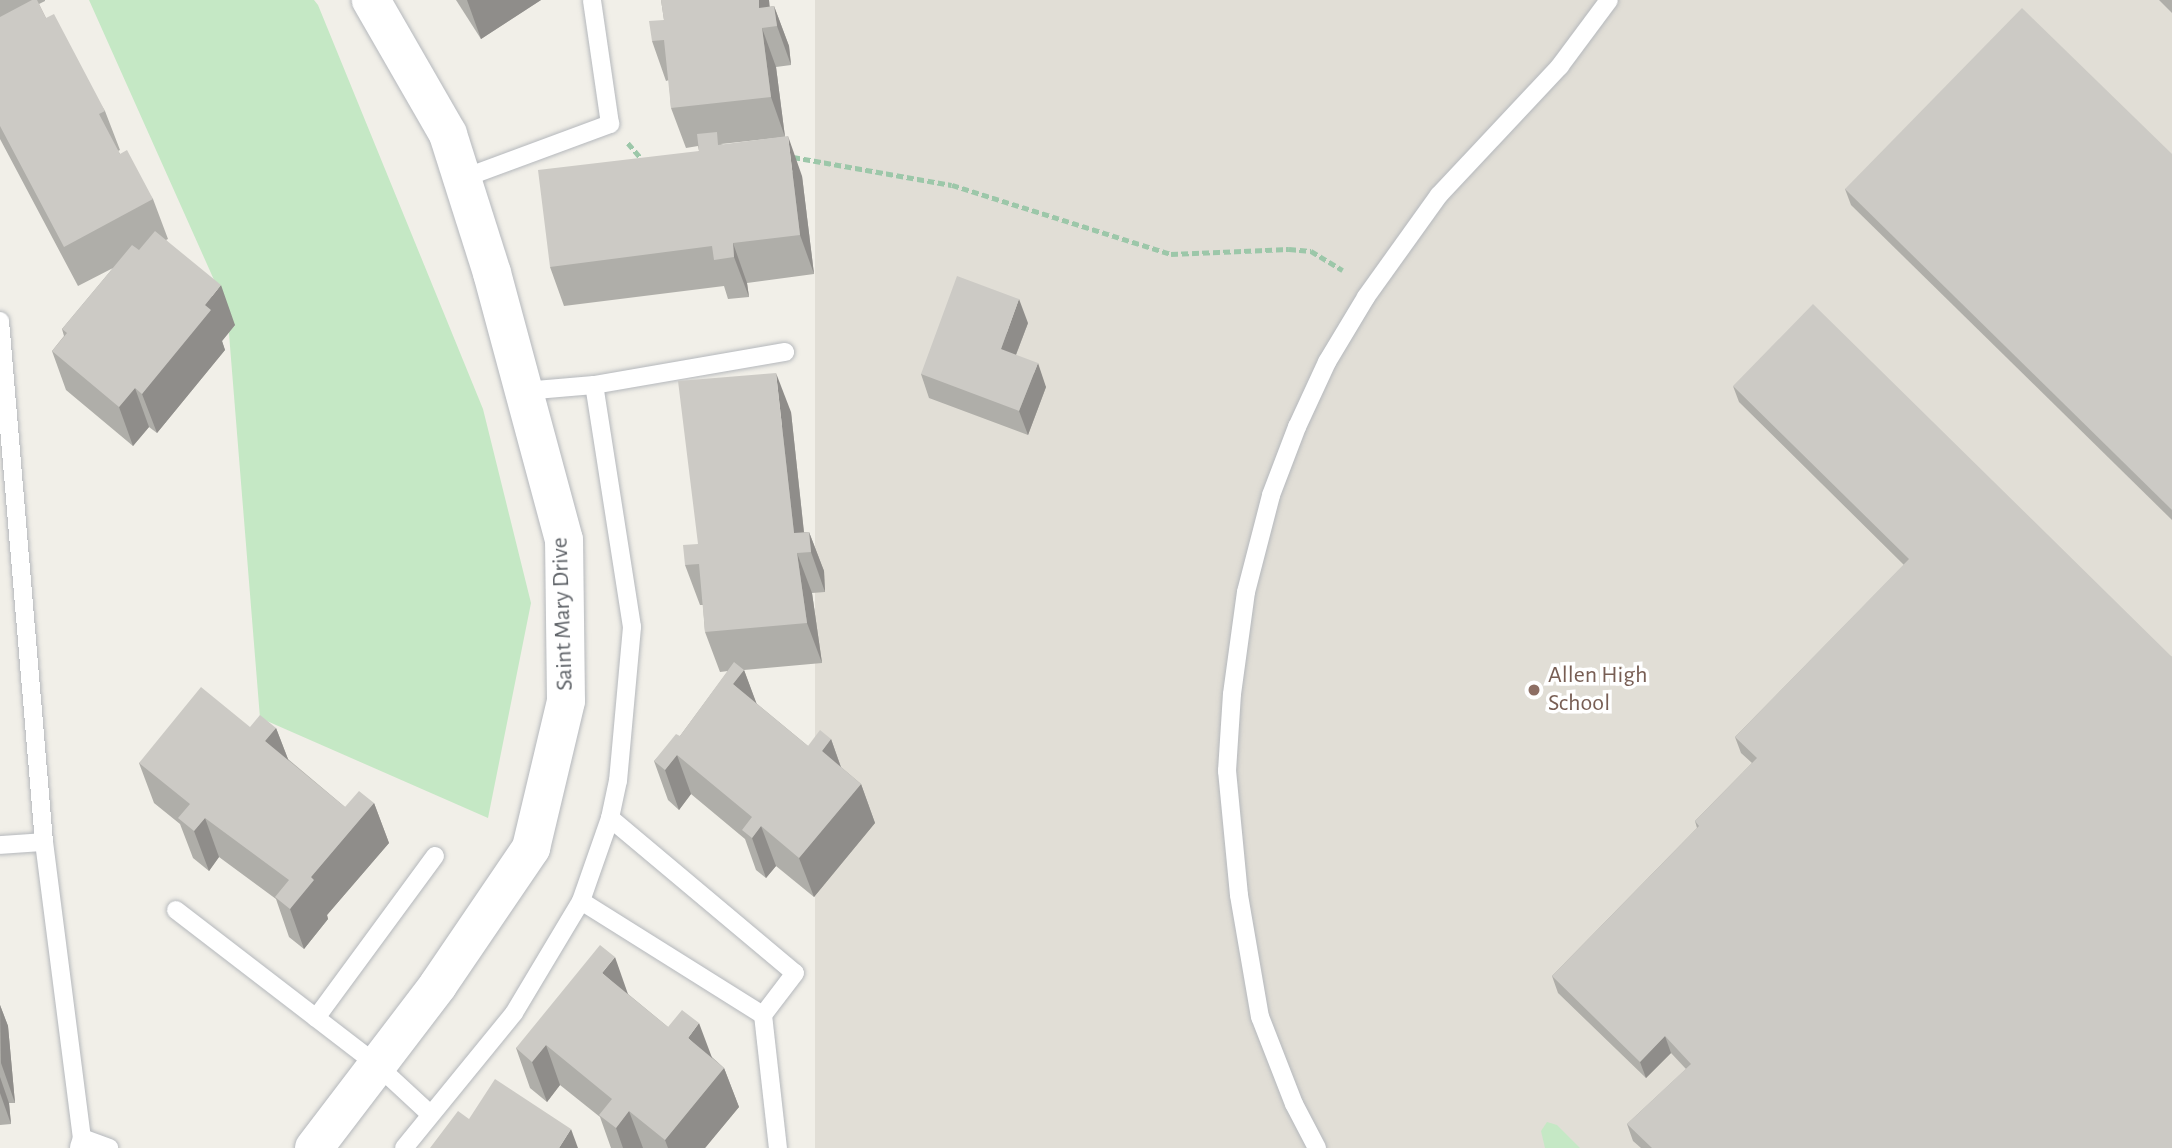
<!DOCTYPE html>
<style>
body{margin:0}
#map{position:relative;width:2172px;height:1148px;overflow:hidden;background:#f1efe8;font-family:"Alegreya Sans",sans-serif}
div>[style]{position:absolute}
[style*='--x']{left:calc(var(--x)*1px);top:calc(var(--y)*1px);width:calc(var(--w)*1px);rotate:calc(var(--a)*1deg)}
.education>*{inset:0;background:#e1ded6;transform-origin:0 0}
.green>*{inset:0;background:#c5e8c5}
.path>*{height:4.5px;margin-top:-2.25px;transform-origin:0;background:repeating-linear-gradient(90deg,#9cc7a9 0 7px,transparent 0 10.5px)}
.roads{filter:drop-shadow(0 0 2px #b5b8bc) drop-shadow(0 0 2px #b5b8bc)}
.service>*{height:18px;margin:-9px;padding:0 9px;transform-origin:9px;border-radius:9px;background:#fff}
.tertiary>*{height:38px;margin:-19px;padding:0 19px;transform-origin:19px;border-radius:19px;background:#fff}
.wall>*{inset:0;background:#afaea9}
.shaded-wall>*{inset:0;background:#8f8d8a}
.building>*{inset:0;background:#cccac5}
.dots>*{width:19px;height:19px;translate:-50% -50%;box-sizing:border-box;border:4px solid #fff;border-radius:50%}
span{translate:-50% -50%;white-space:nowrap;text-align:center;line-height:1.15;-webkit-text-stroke:7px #fff;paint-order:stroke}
.street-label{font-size:24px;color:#5f6368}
.education-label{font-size:24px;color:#785e54}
.left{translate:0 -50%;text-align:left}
</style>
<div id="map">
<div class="education">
<i style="left:815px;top:0;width:1357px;height:1156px"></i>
</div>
<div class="green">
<i style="clip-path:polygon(89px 0,314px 0,318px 5px,483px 409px,531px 603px,488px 818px,260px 718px,227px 309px)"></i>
<i style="clip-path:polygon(1547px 1122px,1557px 1125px,1580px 1148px,1545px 1148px,1541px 1131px)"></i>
</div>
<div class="path">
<i style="--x:628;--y:143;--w:23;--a:49"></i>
<i style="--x:793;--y:157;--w:161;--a:10"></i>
<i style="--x:952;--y:185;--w:230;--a:17.5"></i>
<i style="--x:1171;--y:254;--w:118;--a:-2.4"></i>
<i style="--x:1289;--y:249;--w:22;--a:5"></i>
<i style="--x:1311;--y:251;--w:37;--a:31"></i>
</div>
<div class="roads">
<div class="service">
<i style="--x:464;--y:178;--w:156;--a:-20.3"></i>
<i style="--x:610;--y:124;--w:125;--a:-98.3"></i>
<i style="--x:0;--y:321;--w:523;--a:85.17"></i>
<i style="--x:44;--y:842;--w:298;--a:82.7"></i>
<i style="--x:524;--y:391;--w:70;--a:-4.9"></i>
<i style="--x:594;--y:385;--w:194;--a:-9.8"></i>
<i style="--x:610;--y:818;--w:241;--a:40"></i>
<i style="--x:795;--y:973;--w:53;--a:127.3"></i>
<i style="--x:0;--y:845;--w:44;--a:-3.9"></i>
<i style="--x:581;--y:901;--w:215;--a:32.1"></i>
<i style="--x:763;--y:1015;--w:134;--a:83.6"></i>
<i style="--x:176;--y:910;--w:254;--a:37.6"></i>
<i style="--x:377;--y:1065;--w:72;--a:42.8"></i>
<i style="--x:316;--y:1018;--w:201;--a:-53.7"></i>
<i style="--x:79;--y:1147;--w:9;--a:-72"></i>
<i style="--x:82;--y:1138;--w:29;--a:20"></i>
<i style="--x:404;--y:1148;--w:174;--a:-50.8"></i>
<i style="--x:514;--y:1013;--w:131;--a:-59.1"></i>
<i style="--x:581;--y:901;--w:88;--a:-70.7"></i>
<i style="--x:610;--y:818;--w:38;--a:-78"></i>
<i style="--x:618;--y:781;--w:155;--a:-84.8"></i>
<i style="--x:632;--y:627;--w:245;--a:-98.9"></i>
<i style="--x:1317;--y:1148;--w:50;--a:-117.6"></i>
<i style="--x:1294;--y:1104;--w:93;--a:-111.3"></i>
<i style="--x:1260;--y:1017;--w:124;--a:-99.8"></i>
<i style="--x:1239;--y:895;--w:125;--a:-95.5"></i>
<i style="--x:1227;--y:771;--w:77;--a:-86.3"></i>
<i style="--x:1232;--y:694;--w:103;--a:-82.2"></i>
<i style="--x:1246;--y:592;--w:100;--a:-75.5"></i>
<i style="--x:1271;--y:495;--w:73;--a:-69.1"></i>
<i style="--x:1297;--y:427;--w:72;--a:-65.2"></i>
<i style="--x:1327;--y:362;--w:76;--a:-59"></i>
<i style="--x:1366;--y:297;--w:125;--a:-54.4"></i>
<i style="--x:1439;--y:195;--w:177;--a:-46.8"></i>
<i style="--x:1560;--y:66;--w:82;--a:-53.4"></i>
</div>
<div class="tertiary">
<i style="--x:314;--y:1148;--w:205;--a:-52.7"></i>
<i style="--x:438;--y:985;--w:166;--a:-55.8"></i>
<i style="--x:531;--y:848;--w:151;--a:-76.6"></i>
<i style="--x:566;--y:701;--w:161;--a:-90.7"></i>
<i style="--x:564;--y:540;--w:277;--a:-105.1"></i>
<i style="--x:492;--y:273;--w:146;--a:-107.6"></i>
<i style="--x:448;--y:134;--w:155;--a:-119.9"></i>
</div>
</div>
<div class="wall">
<i style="clip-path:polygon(0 0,45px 0,45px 1px,39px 4px,46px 18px,105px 111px,120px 150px,118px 151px,153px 199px,168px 239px,166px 240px,235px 325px,222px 341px,225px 350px,157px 433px,149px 427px,133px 446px,66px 390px,52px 351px,64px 336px,62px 329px,113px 268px,78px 286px,0 139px)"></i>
<i style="clip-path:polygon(456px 0,541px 0,481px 39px)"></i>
<i style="clip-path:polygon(661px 0,769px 0,769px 7px,774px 6px,789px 46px,791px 65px,776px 67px,785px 137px,721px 144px,802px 176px,814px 274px,747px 283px,749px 297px,728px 299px,724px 286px,564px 306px,550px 267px,699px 151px,698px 146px,686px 148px,671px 108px,669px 80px,666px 81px,652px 41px,664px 20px)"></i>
<i style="clip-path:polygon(2159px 0,2172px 0,2172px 13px)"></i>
<i style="clip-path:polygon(2172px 154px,2172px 520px,1851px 205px,1845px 189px)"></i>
<i style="clip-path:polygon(1028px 323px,1016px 355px,1046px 387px,1028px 435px,929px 398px,921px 374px)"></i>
<i style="clip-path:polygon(1733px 386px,2172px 657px,2172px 1148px,1641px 1148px,1633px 1141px,1627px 1124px,1686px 1069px,1671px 1053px,1646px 1078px,1558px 993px,1552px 976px,1697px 828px,1695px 821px,1752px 763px,1741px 753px,1735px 737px,1904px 565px,1739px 402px)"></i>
<i style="clip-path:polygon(791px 412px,804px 532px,809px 532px,824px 571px,825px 592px,812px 593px,822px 663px,744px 670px,756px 703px,808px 746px,831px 739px,841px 767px,861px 784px,875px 823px,814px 897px,776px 866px,766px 878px,756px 870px,745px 839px,691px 794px,679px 810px,668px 800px,654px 761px,680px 736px,728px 671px,720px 672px,705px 632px,703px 605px,700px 605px,685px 565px,698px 544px)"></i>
<i style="clip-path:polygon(250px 727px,276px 728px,288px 759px,345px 807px,374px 803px,389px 843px,327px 915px,328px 919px,304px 949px,289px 937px,276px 899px,219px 857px,209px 871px,193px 858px,180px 824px,154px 803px,139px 763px)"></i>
<i style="clip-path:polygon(628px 994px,668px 1027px,712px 1057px,724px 1068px,739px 1107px,705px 1148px,611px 1148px,600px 1117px,560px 1085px,547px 1102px,530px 1088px,516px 1048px)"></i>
<i style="clip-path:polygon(0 1005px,8px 1026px,15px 1103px,9px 1103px,11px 1124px,0 1125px)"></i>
</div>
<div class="shaded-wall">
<i style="clip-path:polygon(467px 0,541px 0,481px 39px)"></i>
<i style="clip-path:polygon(759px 0,769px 0,772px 26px,759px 8px)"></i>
<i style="clip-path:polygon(774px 6px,789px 46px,791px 65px,777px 26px)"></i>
<i style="clip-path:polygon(762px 28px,776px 67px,785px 137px,771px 97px)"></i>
<i style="clip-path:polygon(788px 136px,802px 176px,814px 274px,800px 235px)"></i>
<i style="clip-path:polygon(733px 243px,747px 283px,749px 297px,734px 257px)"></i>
<i style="clip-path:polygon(221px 285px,235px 325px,222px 341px,225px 350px,157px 433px,142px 394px,205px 305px)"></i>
<i style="clip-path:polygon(1019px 299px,1028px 323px,1009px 373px,1001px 349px)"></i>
<i style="clip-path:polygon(1038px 363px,1046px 387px,1028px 435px,1019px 411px)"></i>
<i style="clip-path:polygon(776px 373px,791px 412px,806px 552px,794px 533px)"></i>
<i style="clip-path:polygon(135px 388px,149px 427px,133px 446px,119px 407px)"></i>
<i style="clip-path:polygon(809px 532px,824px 571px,825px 592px,811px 552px)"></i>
<i style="clip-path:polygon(797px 553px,812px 593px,822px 663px,807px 623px)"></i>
<i style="clip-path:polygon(744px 670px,759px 710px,733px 684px)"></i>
<i style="clip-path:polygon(276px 728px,291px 767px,265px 741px)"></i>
<i style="clip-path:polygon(831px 739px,845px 779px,822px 751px)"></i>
<i style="clip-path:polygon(677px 755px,691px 794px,679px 810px,665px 770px)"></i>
<i style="clip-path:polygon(861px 784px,875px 823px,814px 897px,799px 858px)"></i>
<i style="clip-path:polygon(374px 803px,389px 843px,327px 915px,328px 919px,304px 949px,290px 909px,311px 877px)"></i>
<i style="clip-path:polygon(205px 818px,219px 857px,209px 871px,194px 831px)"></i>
<i style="clip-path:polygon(761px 826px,776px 866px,766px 878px,752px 838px)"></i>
<i style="clip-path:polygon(615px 957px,629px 997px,602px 973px)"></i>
<i style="clip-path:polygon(0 1005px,8px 1026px,15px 1103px,1px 1063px)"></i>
<i style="clip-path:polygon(699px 1023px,714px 1063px,688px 1038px)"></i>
<i style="clip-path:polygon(1665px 1036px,1671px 1053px,1646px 1078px,1640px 1062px)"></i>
<i style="clip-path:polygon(546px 1045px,560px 1085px,547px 1102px,532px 1062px)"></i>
<i style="clip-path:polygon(724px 1068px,739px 1107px,705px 1148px,668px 1148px,665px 1140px)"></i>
<i style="clip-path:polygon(0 1077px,9px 1103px,11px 1124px,0 1093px)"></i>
<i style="clip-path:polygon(629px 1111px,643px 1148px,623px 1148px,616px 1128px)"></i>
<i style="clip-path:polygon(571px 1129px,578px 1148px,559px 1148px)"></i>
</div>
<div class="building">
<i style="clip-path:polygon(32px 0,37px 0,46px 18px,54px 14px,105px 111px,99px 114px,120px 154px,127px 150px,153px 199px,64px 247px,0 126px,0 17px)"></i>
<i style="clip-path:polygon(661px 0,759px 0,759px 8px,774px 6px,777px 26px,762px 28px,771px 97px,671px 108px,664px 40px,652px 41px,649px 21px,664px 20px)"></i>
<i style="clip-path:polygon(2022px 8px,2172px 154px,2172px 510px,1845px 189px)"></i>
<i style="clip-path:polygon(717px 132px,718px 145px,788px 136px,800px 235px,733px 243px,734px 257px,714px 260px,712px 246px,550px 267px,538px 170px,699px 151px,697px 134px)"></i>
<i style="clip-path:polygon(155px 231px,221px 285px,205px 305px,211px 310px,142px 394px,135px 388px,119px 407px,52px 351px,67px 333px,62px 329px,132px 245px,139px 250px)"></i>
<i style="clip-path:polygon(957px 276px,1019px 299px,1001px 349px,1038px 363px,1019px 411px,921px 374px)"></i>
<i style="clip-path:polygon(1813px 304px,2172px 657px,2172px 1148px,1652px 1148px,1627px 1124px,1691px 1064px,1665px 1036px,1640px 1062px,1552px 976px,1699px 826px,1695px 821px,1757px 758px,1735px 737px,1909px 559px,1733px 386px)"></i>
<i style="clip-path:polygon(776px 373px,794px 533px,809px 532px,811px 552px,797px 553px,807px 623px,705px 632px,699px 564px,685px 565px,683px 545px,698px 544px,678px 381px)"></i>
<i style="clip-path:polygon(734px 662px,744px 670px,733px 684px,808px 746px,820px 730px,831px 739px,822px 751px,861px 784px,799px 858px,761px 826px,752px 838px,742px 830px,752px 817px,677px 755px,665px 770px,654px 761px,676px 734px,680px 736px)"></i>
<i style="clip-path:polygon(201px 687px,250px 727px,260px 715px,276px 728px,265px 741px,345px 807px,359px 791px,374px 803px,311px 877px,314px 880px,290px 909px,275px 897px,289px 880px,205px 818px,194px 831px,178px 818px,190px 804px,139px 763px)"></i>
<i style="clip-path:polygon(600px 945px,615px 957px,602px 973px,668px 1027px,682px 1010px,699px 1023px,688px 1038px,724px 1068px,665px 1140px,629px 1111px,616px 1128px,599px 1115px,612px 1099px,546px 1045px,532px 1062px,516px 1048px)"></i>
<i style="clip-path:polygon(495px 1079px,571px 1129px,559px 1148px,430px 1148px,458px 1111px,469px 1119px)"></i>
</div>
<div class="dots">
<i style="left:1534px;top:690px;background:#8d6e63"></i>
</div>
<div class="street-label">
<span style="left:563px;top:614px;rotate:-92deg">Saint Mary Drive</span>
</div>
<div class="education-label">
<span class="left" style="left:1548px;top:690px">Allen High<br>School</span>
</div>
</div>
